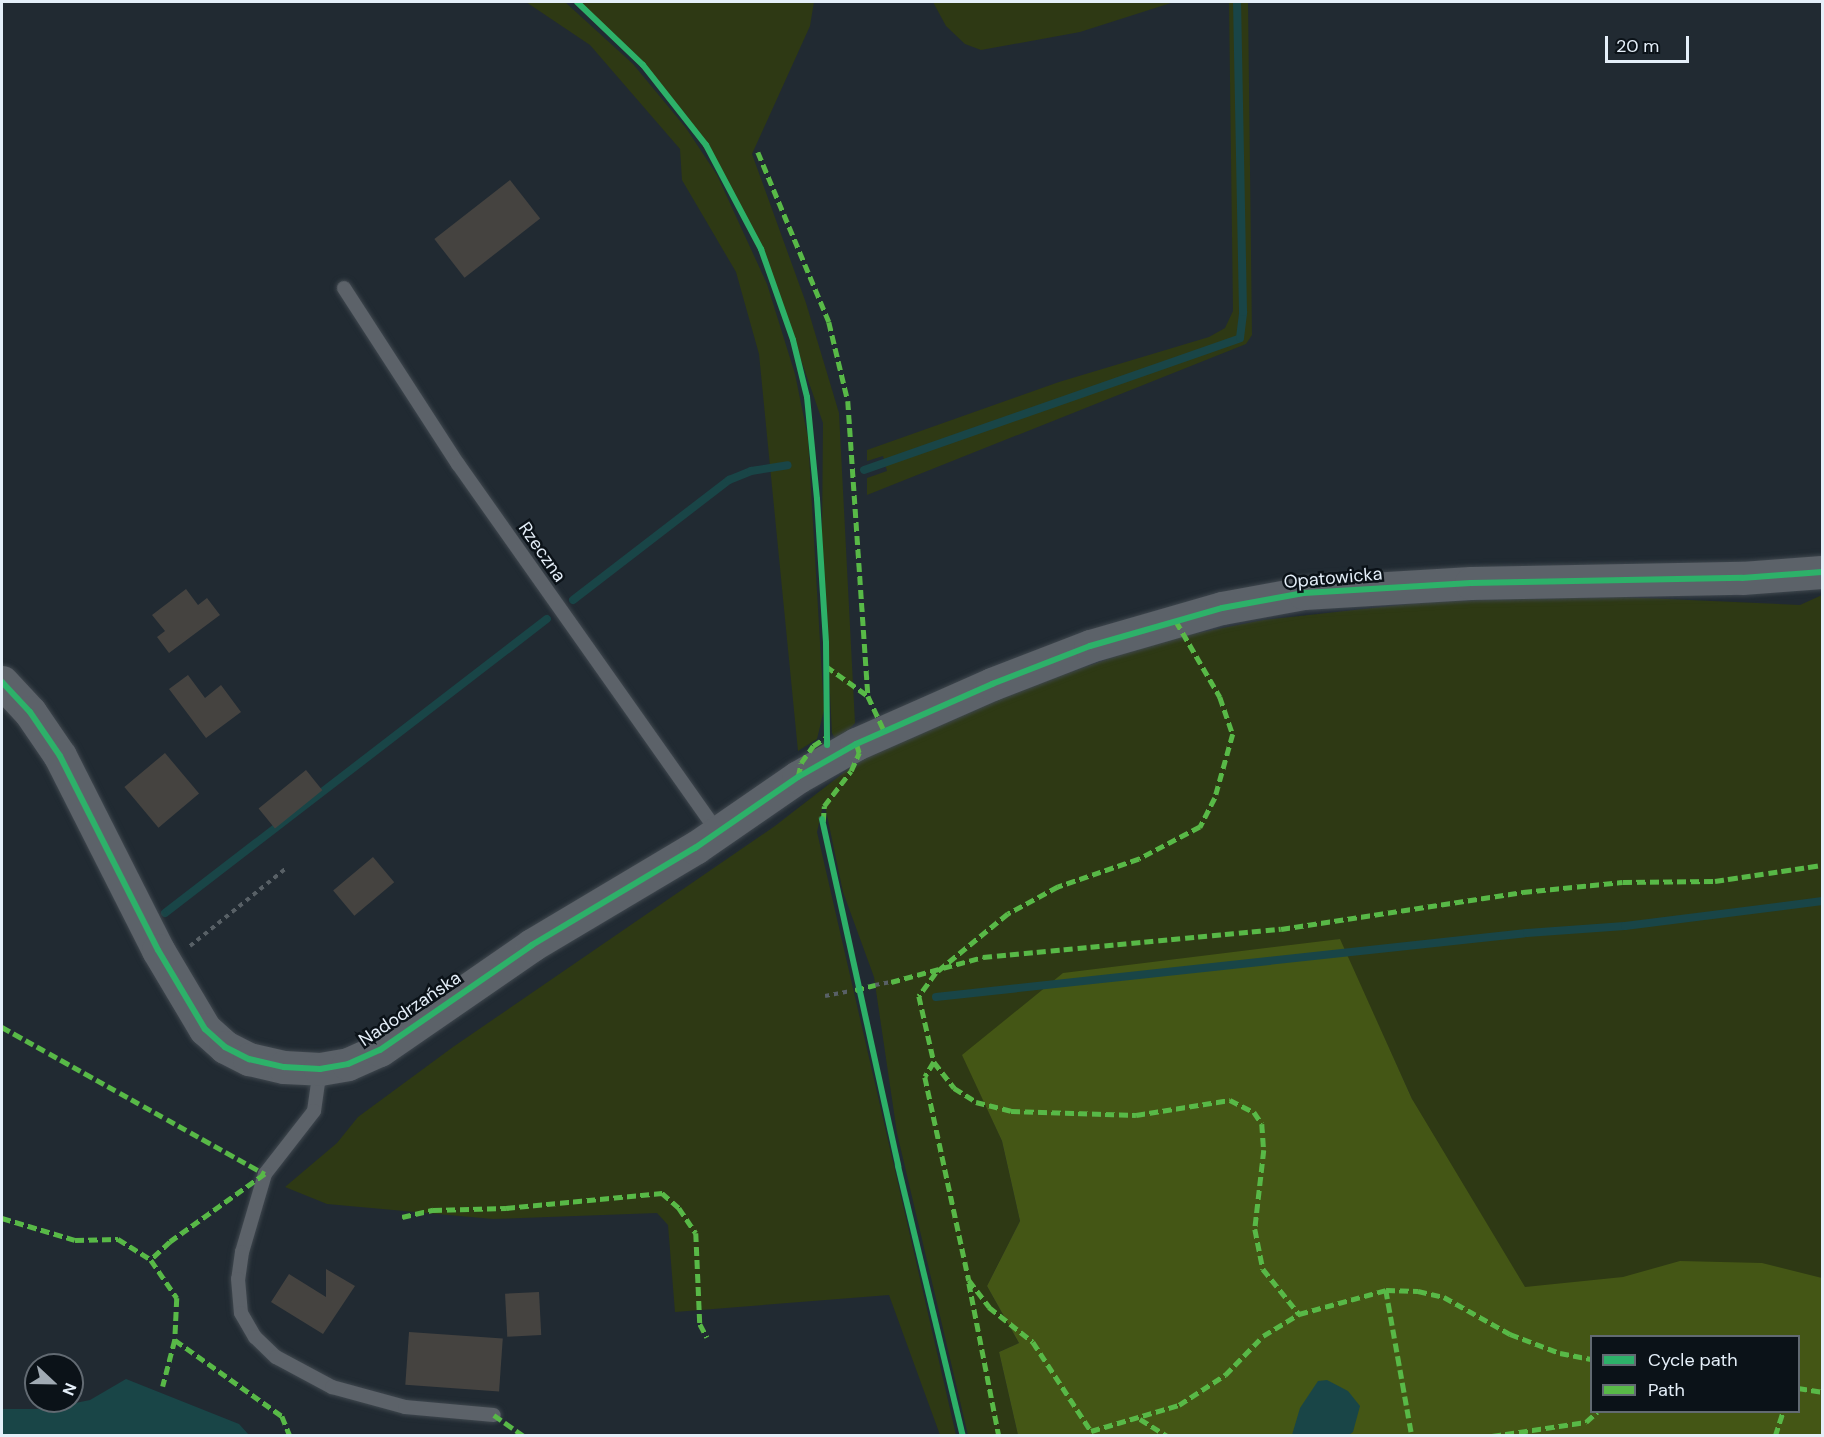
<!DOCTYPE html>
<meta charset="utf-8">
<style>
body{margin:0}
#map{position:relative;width:1824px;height:1437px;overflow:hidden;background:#212a32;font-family:"DM Sans",sans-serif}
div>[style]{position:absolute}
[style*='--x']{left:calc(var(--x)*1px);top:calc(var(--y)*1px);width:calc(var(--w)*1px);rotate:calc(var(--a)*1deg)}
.green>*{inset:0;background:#2e3914}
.forest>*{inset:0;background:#445615}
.water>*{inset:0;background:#194547}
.stream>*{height:8px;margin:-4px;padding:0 4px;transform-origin:4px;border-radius:4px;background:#194547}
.building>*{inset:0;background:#454340;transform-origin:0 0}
.path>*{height:4px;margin-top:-2px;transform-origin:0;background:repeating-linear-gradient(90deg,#586066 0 4.5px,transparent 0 9px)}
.roads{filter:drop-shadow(0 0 2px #3f474e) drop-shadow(0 0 2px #3f474e)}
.service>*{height:14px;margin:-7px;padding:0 7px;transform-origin:7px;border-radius:7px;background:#5c6269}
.tertiary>*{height:33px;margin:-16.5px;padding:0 16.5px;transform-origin:16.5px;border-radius:16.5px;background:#5c6269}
.quiet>*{height:4.5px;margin-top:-2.25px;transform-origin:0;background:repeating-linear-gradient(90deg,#58b947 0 9px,transparent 0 13.5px)}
.cycleway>*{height:6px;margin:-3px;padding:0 3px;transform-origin:3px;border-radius:3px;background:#2db169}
span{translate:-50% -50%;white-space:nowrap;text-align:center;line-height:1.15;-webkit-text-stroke:5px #0b1218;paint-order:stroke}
.street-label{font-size:18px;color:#e5eff9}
.frame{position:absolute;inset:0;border:3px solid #e5eff9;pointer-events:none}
.legend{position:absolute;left:1590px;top:1335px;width:210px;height:78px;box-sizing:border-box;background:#0b1218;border:2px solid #626a72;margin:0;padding:8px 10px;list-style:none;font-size:18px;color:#e5eff9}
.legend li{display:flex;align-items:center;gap:12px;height:30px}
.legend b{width:30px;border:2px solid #626a72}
.north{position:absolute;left:24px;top:1353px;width:60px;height:60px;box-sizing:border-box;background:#0b1218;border:2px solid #626a72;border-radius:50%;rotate:112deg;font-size:16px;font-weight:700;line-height:24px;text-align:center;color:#e5eff9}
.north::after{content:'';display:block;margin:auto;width:21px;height:27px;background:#a0aab3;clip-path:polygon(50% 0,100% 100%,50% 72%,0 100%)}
.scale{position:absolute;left:1605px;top:36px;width:84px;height:27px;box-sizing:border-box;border:3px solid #e5eff9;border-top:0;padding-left:8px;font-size:18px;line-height:21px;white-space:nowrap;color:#e5eff9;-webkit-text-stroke:4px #0b1218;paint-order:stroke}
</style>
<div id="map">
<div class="green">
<i style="clip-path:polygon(526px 2px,565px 2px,633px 64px,686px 128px,717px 175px,767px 284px,795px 374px,808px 438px,824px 710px,817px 739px,798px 751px,759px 354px,736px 272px,682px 180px,680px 149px,590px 45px)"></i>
<i style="clip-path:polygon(575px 2px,814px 2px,810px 26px,752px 154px,806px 303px,839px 413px,855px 723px,837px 742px,832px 733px,822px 535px,823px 423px,769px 268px,736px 196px,673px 101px,628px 48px)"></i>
<i style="clip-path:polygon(933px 2px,1174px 2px,1080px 32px,981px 50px,965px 44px,946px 26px)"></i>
<i style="clip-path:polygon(1229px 2px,1248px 2px,1252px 335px,1246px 344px,867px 495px,867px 478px,887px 471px,883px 456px,867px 461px,867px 450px,1059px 382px,1209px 337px,1225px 328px,1233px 311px)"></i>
<i style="clip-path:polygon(evenodd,1822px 595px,1822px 1435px,1505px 1435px,1412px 1099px,1339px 939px,963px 1055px,1002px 1141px,1020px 1221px,987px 1286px,1019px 1343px,999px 1352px,1018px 1435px,968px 1435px,897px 1133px,874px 977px,843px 892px,824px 801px,817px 832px,956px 1435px,940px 1435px,889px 1295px,675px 1312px,668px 1225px,657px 1213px,493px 1219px,327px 1204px,285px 1187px,337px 1143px,358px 1117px,453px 1047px,775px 826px,869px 753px,1036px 684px,1162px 640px,1263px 620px,1436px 601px,1622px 597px,1800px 605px,1822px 595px,1592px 1336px,1798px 1336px,1798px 1412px,1592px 1412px,1592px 1336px)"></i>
</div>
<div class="forest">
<i style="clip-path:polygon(evenodd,1340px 939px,1412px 1099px,1525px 1287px,1623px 1277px,1680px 1261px,1762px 1263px,1822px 1278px,1822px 1435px,1018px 1435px,999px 1352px,1019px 1343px,987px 1286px,1020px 1221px,1002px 1141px,962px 1055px,1063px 973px,1340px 939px,1592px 1336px,1798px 1336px,1798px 1412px,1592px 1412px,1592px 1336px)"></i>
</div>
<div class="water">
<i style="clip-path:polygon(126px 1379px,239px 1424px,249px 1435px,2px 1435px,2px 1409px,46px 1409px,90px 1400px)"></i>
<i style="clip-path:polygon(1327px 1380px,1348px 1391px,1360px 1406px,1353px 1432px,1349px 1435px,1292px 1435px,1300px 1408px,1318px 1381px)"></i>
</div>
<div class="stream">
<i style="--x:864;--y:470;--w:398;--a:-19.3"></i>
<i style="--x:1240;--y:338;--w:26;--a:-83"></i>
<i style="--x:1243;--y:312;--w:310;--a:-91.1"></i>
<i style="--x:573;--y:600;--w:197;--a:-37.6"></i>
<i style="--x:729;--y:480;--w:24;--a:-22"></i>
<i style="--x:751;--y:471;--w:37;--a:-9"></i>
<i style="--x:165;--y:913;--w:482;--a:-37.6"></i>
<i style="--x:936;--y:997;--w:594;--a:-6.18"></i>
<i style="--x:1527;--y:933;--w:98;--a:-4.1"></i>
<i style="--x:1625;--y:926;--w:199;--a:-7.2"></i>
</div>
<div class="building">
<i style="left:510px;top:180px;width:49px;height:96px;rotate:52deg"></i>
<i style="clip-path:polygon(186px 589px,198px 605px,207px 598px,220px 615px,169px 653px,157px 637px,165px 631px,152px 615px)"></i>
<i style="clip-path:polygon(188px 675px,205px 698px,221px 685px,241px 712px,206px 738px,169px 689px)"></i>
<i style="left:165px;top:753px;width:53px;height:53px;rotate:50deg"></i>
<i style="left:306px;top:770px;width:26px;height:61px;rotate:51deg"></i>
<i style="left:373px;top:857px;width:33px;height:52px;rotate:50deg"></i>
<i style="clip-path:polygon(326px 1269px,355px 1286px,323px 1334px,271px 1302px,289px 1274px,326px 1297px)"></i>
<i style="left:539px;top:1292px;width:43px;height:34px;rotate:87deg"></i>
<i style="left:409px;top:1332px;width:94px;height:53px;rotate:4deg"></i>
</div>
<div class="path">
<i style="--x:190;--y:946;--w:122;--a:-39"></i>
<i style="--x:875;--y:985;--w:16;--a:-11"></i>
<i style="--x:825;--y:996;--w:26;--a:-11"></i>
</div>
<div class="roads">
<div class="service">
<i style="--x:344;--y:288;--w:210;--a:57.1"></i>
<i style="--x:458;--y:464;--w:451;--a:54.8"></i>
<i style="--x:320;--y:1069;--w:42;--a:98.1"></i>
<i style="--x:314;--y:1111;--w:80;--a:127.9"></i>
<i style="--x:265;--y:1174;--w:81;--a:106.4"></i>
<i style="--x:242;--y:1252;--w:27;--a:98"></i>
<i style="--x:238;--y:1279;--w:34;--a:85"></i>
<i style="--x:241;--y:1313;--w:28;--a:60"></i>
<i style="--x:255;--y:1337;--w:29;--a:44"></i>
<i style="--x:276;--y:1357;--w:64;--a:28.2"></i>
<i style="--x:332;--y:1387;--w:76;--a:15.3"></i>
<i style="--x:405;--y:1407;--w:89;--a:5.1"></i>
</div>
<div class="tertiary">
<i style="--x:2;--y:682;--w:41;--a:47"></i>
<i style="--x:30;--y:712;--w:53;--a:55.7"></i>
<i style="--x:60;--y:756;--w:217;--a:63.2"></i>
<i style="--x:158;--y:950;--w:92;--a:59.3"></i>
<i style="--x:205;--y:1029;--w:27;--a:42"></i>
<i style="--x:225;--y:1047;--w:27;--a:27"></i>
<i style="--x:249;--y:1059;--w:36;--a:13"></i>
<i style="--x:284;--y:1067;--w:36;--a:3"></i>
<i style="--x:320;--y:1069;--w:28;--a:-10"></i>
<i style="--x:348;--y:1064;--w:35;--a:-24"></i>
<i style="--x:380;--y:1050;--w:185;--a:-34.6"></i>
<i style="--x:532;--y:945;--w:190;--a:-30.8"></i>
<i style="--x:695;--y:848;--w:125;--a:-34.6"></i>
<i style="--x:798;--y:777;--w:67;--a:-29.6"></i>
<i style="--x:856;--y:744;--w:149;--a:-23.8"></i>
<i style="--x:992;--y:684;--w:105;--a:-21.2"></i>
<i style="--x:1090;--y:646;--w:137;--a:-16.1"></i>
<i style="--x:1222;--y:608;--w:83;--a:-10.4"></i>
<i style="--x:1304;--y:593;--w:167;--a:-3.4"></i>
<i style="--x:1471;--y:583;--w:271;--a:-1.1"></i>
<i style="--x:1742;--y:578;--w:80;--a:-4.3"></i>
</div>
</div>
<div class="quiet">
<i style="--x:758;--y:152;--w:184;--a:67.3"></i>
<i style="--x:829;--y:322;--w:81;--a:76.5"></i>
<i style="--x:848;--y:401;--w:296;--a:86.1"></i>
<i style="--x:868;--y:696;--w:38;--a:65"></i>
<i style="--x:1176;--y:621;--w:88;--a:59.9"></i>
<i style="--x:1220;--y:697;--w:39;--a:71"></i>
<i style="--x:1233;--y:734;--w:66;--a:105.7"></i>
<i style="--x:1215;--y:798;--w:33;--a:117"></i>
<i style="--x:1200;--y:827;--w:69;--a:152.3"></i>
<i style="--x:1139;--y:859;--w:86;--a:160.9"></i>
<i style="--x:1058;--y:887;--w:57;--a:151.6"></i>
<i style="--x:1008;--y:914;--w:93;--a:140.7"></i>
<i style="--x:936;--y:973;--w:29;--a:126"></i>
<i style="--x:919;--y:996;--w:68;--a:77.2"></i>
<i style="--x:934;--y:1062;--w:33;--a:52"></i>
<i style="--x:954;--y:1088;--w:26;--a:32"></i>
<i style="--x:976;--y:1102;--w:36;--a:14"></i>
<i style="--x:1011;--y:1111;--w:125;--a:1.8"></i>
<i style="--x:1136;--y:1115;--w:95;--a:-9.1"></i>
<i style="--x:1230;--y:1100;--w:27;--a:27"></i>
<i style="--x:1254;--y:1112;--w:14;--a:56"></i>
<i style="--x:1262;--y:1124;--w:26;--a:86"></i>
<i style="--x:1264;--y:1150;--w:80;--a:96.5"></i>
<i style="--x:1255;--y:1229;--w:41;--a:78.7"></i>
<i style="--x:1263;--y:1269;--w:58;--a:51.3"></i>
<i style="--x:1299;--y:1314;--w:90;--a:-15.4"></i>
<i style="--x:1386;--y:1290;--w:32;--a:2"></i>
<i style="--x:1418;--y:1291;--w:27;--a:13"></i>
<i style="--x:1444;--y:1297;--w:76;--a:29.3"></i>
<i style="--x:1510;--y:1334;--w:53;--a:20.8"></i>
<i style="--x:1560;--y:1353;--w:33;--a:11"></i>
<i style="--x:826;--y:666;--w:52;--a:35.5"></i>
<i style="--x:798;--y:777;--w:14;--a:-78"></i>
<i style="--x:801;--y:763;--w:21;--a:-55"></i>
<i style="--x:813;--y:746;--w:17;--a:-33"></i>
<i style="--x:823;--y:822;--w:16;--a:-86"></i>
<i style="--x:824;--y:806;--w:44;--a:-52.4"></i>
<i style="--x:851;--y:771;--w:20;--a:-66"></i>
<i style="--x:859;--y:753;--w:9;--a:-108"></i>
<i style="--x:891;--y:982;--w:95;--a:-15.2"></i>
<i style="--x:983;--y:957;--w:299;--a:-5.4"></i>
<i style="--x:1281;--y:929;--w:245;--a:-8.7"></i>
<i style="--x:1523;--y:892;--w:100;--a:-5.7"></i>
<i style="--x:1623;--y:882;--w:92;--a:-0.6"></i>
<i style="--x:1715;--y:881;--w:108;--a:-8.5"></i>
<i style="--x:855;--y:990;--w:21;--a:-14"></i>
<i style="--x:2;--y:1027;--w:301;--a:29.2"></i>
<i style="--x:265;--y:1174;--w:117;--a:144.4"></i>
<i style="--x:170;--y:1242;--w:26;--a:137"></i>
<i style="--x:934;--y:1062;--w:17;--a:121"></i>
<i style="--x:925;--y:1077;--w:208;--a:77.8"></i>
<i style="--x:969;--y:1280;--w:34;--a:53"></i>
<i style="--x:989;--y:1307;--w:56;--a:38.5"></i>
<i style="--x:1033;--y:1342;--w:106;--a:56.9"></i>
<i style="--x:1091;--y:1431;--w:92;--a:-16.5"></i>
<i style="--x:1179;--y:1405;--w:55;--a:-33.1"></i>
<i style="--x:1225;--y:1375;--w:54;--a:-45.7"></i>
<i style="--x:1263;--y:1336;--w:42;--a:-31.4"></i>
<i style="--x:402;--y:1217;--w:32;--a:-13"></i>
<i style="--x:433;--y:1210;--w:73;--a:-1.6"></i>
<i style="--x:506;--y:1208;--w:157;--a:-5.5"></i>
<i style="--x:662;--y:1193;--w:23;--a:41"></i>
<i style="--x:679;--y:1208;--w:30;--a:56"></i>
<i style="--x:696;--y:1233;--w:91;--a:87.5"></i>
<i style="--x:700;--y:1324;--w:15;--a:62"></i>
<i style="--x:2;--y:1218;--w:76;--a:16.8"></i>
<i style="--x:75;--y:1240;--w:43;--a:-1.3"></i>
<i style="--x:118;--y:1239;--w:39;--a:32"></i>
<i style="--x:151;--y:1260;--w:46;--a:55.6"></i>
<i style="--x:177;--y:1298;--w:42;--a:92.7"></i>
<i style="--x:175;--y:1340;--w:48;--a:104.6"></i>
<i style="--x:969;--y:1283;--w:156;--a:78.9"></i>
<i style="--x:1386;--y:1290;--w:148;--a:79.9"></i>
<i style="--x:175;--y:1340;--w:131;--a:35.4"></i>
<i style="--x:282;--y:1416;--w:22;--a:68"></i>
<i style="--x:1798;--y:1388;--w:24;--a:9"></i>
<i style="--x:494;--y:1415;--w:37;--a:35"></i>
<i style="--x:1140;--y:1419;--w:32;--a:32"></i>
<i style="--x:1492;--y:1436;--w:95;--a:-8.5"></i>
<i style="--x:1586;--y:1422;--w:15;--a:-42"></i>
<i style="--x:1775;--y:1436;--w:25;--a:-72"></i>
</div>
<div class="cycleway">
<i style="--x:577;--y:2;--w:91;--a:43.7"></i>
<i style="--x:643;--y:65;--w:102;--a:51.8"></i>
<i style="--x:706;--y:145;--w:118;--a:62.1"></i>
<i style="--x:761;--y:249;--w:96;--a:70.6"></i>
<i style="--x:793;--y:340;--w:59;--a:76.2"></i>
<i style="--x:807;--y:397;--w:102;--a:84.4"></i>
<i style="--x:817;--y:499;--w:144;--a:86.4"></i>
<i style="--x:826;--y:643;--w:102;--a:89.4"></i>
<i style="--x:2;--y:682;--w:41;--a:47"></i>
<i style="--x:30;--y:712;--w:53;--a:55.7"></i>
<i style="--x:60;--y:756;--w:217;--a:63.2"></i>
<i style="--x:158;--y:950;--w:92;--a:59.3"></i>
<i style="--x:205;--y:1029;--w:27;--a:42"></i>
<i style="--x:225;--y:1047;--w:27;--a:27"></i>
<i style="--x:249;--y:1059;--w:36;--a:13"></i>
<i style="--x:284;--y:1067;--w:36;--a:3"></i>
<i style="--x:320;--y:1069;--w:28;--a:-10"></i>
<i style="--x:348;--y:1064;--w:35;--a:-24"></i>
<i style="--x:380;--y:1050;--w:185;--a:-34.6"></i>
<i style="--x:532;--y:945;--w:190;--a:-30.8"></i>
<i style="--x:695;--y:848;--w:125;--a:-34.6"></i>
<i style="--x:798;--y:777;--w:67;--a:-29.6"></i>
<i style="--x:856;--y:744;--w:149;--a:-23.8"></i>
<i style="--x:992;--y:684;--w:105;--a:-21.2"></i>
<i style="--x:1090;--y:646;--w:137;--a:-16.1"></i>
<i style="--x:1222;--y:608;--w:83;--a:-10.4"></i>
<i style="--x:1304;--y:593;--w:167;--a:-3.4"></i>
<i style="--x:1471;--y:583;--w:271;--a:-1.1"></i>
<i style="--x:1742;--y:578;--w:80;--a:-4.3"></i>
<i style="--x:822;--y:819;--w:355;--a:77.6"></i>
<i style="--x:898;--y:1166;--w:278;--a:76.5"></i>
</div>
<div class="street-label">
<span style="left:542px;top:552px;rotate:55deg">Rzeczna</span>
<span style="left:1333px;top:578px;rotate:-5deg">Opatowicka</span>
<span style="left:410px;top:1009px;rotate:-34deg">Nadodrzańska</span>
</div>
<div class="frame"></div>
<ul class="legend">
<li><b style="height:8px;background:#2db169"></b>Cycle path</li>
<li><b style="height:8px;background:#58b947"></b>Path</li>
</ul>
<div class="north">N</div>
<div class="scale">20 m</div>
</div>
